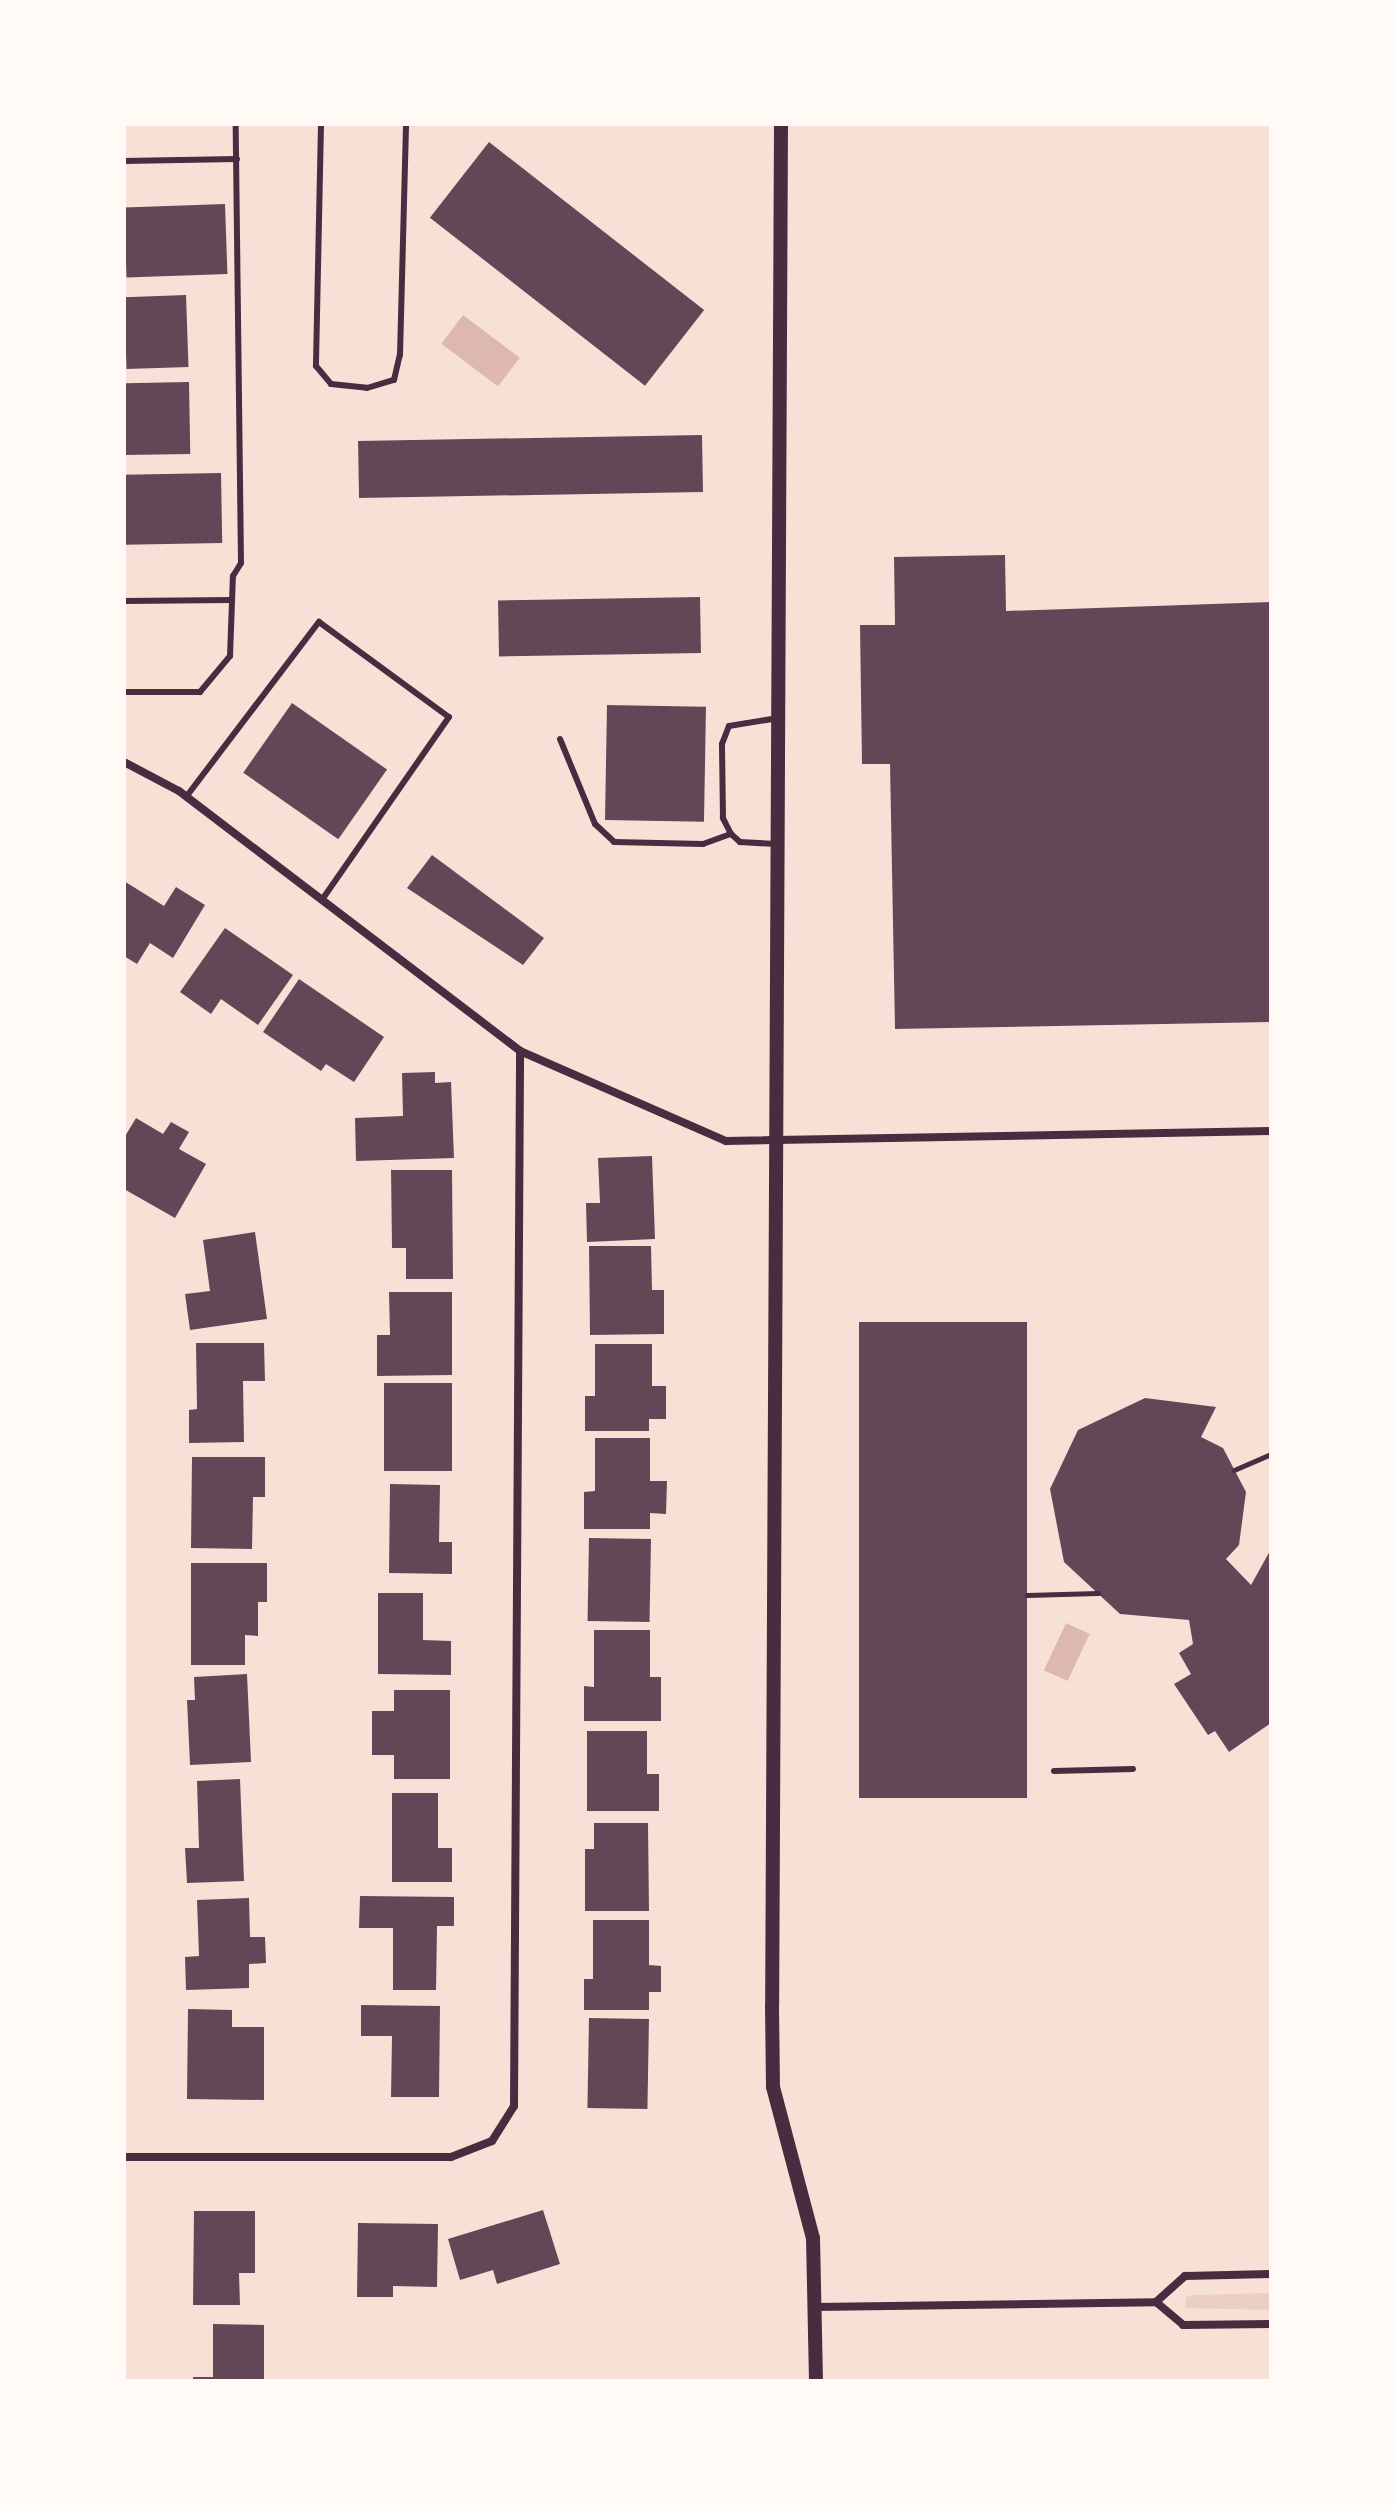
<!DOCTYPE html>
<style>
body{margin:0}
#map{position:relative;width:1395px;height:2505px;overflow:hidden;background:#f7e1d7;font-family:"PT Serif",serif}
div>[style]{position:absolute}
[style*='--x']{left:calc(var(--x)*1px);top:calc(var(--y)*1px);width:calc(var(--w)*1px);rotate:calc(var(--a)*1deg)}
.green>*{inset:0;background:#ebcfc5}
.water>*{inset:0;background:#dcb8b0;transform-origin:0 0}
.building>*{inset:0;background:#644757;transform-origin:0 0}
.path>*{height:5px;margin:-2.5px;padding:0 2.5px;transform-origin:2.5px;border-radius:2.5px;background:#4a2c40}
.service>*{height:6px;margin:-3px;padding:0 3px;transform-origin:3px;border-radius:3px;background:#4a2c40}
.minor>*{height:8px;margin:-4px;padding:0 4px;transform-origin:4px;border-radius:4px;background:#4a2c40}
.tertiary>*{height:14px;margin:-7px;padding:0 7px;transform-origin:7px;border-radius:7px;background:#4a2c40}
span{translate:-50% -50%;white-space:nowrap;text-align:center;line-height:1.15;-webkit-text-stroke:6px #fffaf5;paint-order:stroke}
.frame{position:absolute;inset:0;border:126px solid #fffaf5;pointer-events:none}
</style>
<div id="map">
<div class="green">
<i style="clip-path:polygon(1271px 2293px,1271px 2310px,1185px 2308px,1186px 2297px,1194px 2295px)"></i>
</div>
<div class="water">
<i style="left:463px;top:315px;width:71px;height:36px;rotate:37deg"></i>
<i style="left:1066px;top:1623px;width:26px;height:52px;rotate:25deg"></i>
</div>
<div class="building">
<i style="left:489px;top:142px;width:273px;height:96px;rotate:38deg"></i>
<i style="left:225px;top:204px;width:70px;height:101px;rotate:88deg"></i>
<i style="left:186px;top:295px;width:72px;height:62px;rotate:88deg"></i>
<i style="left:189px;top:382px;width:72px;height:65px;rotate:89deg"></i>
<i style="left:702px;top:435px;width:57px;height:344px;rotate:89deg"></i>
<i style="left:221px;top:473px;width:70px;height:97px;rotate:89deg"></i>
<i style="clip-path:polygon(1005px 555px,1006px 611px,1271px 602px,1271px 1022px,895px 1029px,890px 764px,862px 764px,860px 625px,895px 625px,894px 557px)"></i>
<i style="left:700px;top:597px;width:56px;height:202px;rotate:89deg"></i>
<i style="left:292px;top:703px;width:116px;height:85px;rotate:35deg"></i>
<i style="left:607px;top:705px;width:99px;height:115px;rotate:1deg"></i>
<i style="clip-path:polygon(432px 855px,544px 938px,523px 965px,407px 888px)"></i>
<i style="clip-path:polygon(124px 881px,164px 906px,176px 887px,205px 905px,173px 958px,150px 943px,137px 964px,124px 956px)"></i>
<i style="clip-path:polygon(225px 928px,293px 975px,258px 1025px,221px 999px,211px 1014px,180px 992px)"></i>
<i style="clip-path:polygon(299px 979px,384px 1037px,354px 1082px,326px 1064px,321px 1071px,263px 1032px)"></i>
<i style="clip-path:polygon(435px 1072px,435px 1083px,451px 1082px,454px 1158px,356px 1161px,355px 1118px,403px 1116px,402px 1073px)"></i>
<i style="clip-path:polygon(136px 1118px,163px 1134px,171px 1122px,189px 1132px,179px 1149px,206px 1164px,175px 1218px,124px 1189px,124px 1138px)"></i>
<i style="clip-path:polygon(652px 1156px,655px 1239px,587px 1242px,586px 1203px,600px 1203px,598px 1158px)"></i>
<i style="clip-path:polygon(391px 1170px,452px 1170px,453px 1279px,406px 1279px,406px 1248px,392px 1248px)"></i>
<i style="clip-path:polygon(255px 1232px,267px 1319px,190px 1330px,185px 1294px,210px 1291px,203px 1240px)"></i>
<i style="clip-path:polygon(589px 1246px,651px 1246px,652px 1290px,664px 1290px,664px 1334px,590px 1335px)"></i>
<i style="clip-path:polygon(389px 1292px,452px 1292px,452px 1375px,377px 1376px,377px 1335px,390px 1335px)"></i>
<i style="left:859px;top:1322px;width:168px;height:476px"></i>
<i style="clip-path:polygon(196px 1343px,264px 1343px,265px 1381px,243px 1381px,244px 1442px,189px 1443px,189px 1410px,197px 1409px)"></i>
<i style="clip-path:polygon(595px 1344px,652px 1344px,652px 1386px,666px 1386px,666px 1419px,649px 1419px,649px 1431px,585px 1431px,585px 1396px,595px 1396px)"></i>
<i style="left:384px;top:1383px;width:68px;height:88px"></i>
<i style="clip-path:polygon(1145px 1398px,1216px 1407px,1201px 1437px,1223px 1448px,1246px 1492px,1239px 1545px,1226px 1559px,1251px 1585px,1271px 1549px,1271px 1723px,1229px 1752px,1215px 1731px,1208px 1735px,1174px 1684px,1191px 1674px,1179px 1653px,1193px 1644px,1189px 1620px,1120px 1614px,1064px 1562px,1050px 1489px,1078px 1430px)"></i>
<i style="clip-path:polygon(595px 1438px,650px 1438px,650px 1481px,667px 1481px,666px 1514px,650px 1513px,650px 1529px,584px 1529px,584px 1492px,595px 1491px)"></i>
<i style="clip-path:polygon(192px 1457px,265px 1457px,265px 1497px,253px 1497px,252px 1549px,191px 1548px)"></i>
<i style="clip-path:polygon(390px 1484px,440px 1485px,439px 1542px,452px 1542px,452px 1574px,389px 1573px)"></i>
<i style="left:589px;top:1538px;width:62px;height:83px;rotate:1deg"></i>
<i style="clip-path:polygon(191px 1563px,267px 1563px,267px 1602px,258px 1602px,258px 1636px,245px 1635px,245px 1665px,191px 1665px)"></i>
<i style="clip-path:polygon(378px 1593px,423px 1593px,423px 1640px,451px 1641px,451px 1675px,378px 1674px)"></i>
<i style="clip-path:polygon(594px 1630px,650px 1630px,650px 1677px,661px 1677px,661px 1721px,584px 1721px,584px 1686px,594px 1687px)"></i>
<i style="clip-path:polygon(247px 1674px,251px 1762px,190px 1765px,187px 1700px,195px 1700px,194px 1677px)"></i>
<i style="clip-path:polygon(394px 1690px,450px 1690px,450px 1779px,394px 1779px,394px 1755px,372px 1755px,372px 1711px,394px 1711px)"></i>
<i style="clip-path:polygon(587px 1731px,647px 1731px,647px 1774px,659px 1774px,659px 1811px,587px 1811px)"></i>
<i style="clip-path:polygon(240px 1779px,244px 1881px,187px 1883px,185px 1848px,199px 1848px,197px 1781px)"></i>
<i style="clip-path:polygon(392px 1793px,438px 1793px,438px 1848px,452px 1848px,452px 1882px,392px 1882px)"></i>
<i style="clip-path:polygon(594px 1823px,648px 1823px,649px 1911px,585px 1911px,585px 1849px,594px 1849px)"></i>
<i style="clip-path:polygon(360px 1896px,454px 1897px,454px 1926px,437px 1926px,436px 1990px,393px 1990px,393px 1928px,359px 1928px)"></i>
<i style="clip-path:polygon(249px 1898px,250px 1937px,265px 1937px,266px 1963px,249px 1964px,249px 1988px,186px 1990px,185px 1957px,199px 1956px,197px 1900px)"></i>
<i style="clip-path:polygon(593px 1920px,649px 1920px,649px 1965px,661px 1966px,661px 1992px,649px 1992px,649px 2010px,584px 2010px,584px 1979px,593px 1979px)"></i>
<i style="clip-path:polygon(361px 2005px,440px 2006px,439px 2097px,391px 2097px,392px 2036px,361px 2036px)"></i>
<i style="clip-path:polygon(188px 2009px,232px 2010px,232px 2027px,264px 2027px,264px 2100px,187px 2099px)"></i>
<i style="left:589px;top:2018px;width:60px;height:90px;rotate:1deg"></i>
<i style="clip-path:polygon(543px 2210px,560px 2264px,497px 2284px,493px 2270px,460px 2280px,448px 2239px)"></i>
<i style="clip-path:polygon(194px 2211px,255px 2211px,255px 2273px,239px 2273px,240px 2305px,193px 2305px)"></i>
<i style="clip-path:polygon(358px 2223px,438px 2224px,437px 2287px,393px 2286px,393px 2297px,357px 2297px)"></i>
<i style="clip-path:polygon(213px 2324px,264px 2325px,264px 2381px,193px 2381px,193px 2377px,213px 2377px)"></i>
</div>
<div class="path">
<i style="--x:1234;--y:1470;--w:40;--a:-23.4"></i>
<i style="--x:1027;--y:1595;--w:71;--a:-1.6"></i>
</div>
<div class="service">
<i style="--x:321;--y:124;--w:242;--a:91.2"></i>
<i style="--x:316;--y:366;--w:23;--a:50"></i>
<i style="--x:331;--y:384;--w:36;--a:6"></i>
<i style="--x:367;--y:388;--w:28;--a:-17"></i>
<i style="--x:394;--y:380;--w:26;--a:-77"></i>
<i style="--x:400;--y:355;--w:231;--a:-88.5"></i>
<i style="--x:124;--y:161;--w:113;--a:-1"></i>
<i style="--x:124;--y:601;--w:108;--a:-0.5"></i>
<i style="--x:124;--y:692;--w:76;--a:0"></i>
<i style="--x:200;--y:692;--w:47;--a:-50.2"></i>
<i style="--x:230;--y:656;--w:80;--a:-87.9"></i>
<i style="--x:233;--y:576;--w:15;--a:-58"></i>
<i style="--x:241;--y:563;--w:439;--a:-90.7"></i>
<i style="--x:560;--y:739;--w:92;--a:67.6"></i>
<i style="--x:595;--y:824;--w:26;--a:43"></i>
<i style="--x:614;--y:842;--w:89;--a:1.3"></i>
<i style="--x:703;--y:844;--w:30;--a:-20"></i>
<i style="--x:186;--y:797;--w:220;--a:-52.8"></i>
<i style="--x:319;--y:622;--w:161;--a:36.2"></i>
<i style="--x:449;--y:717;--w:221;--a:124.8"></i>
<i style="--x:776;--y:844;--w:36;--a:-177"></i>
<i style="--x:740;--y:842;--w:12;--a:-138"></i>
<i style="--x:731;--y:834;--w:18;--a:-117"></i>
<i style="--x:723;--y:818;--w:74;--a:-90.8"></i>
<i style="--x:722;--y:744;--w:19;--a:-69"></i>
<i style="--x:729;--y:726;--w:50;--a:-9.3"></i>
<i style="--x:1054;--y:1771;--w:79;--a:-1.5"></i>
</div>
<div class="minor">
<i style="--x:124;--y:762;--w:62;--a:27.8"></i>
<i style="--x:179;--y:791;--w:429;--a:37.3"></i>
<i style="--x:520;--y:1051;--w:225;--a:23.6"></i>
<i style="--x:726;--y:1141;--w:545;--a:-1.05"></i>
<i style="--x:124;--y:2157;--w:327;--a:0"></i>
<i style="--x:451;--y:2157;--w:44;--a:-21.3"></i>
<i style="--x:492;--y:2141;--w:41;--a:-57.8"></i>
<i style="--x:514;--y:2106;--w:1055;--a:-89.67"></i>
<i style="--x:1156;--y:2302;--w:35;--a:40"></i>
<i style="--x:1183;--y:2325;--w:88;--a:-0.7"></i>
<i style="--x:816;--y:2307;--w:340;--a:-0.8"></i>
<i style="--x:1156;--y:2302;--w:39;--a:-42"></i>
<i style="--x:1185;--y:2276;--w:86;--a:-1.3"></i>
</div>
<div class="tertiary">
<i style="--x:781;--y:124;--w:1882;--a:90.27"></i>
<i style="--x:772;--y:2006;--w:81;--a:89.3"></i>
<i style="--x:773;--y:2087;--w:156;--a:75.2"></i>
<i style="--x:813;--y:2238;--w:143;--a:88.8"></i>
</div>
<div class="frame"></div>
</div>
